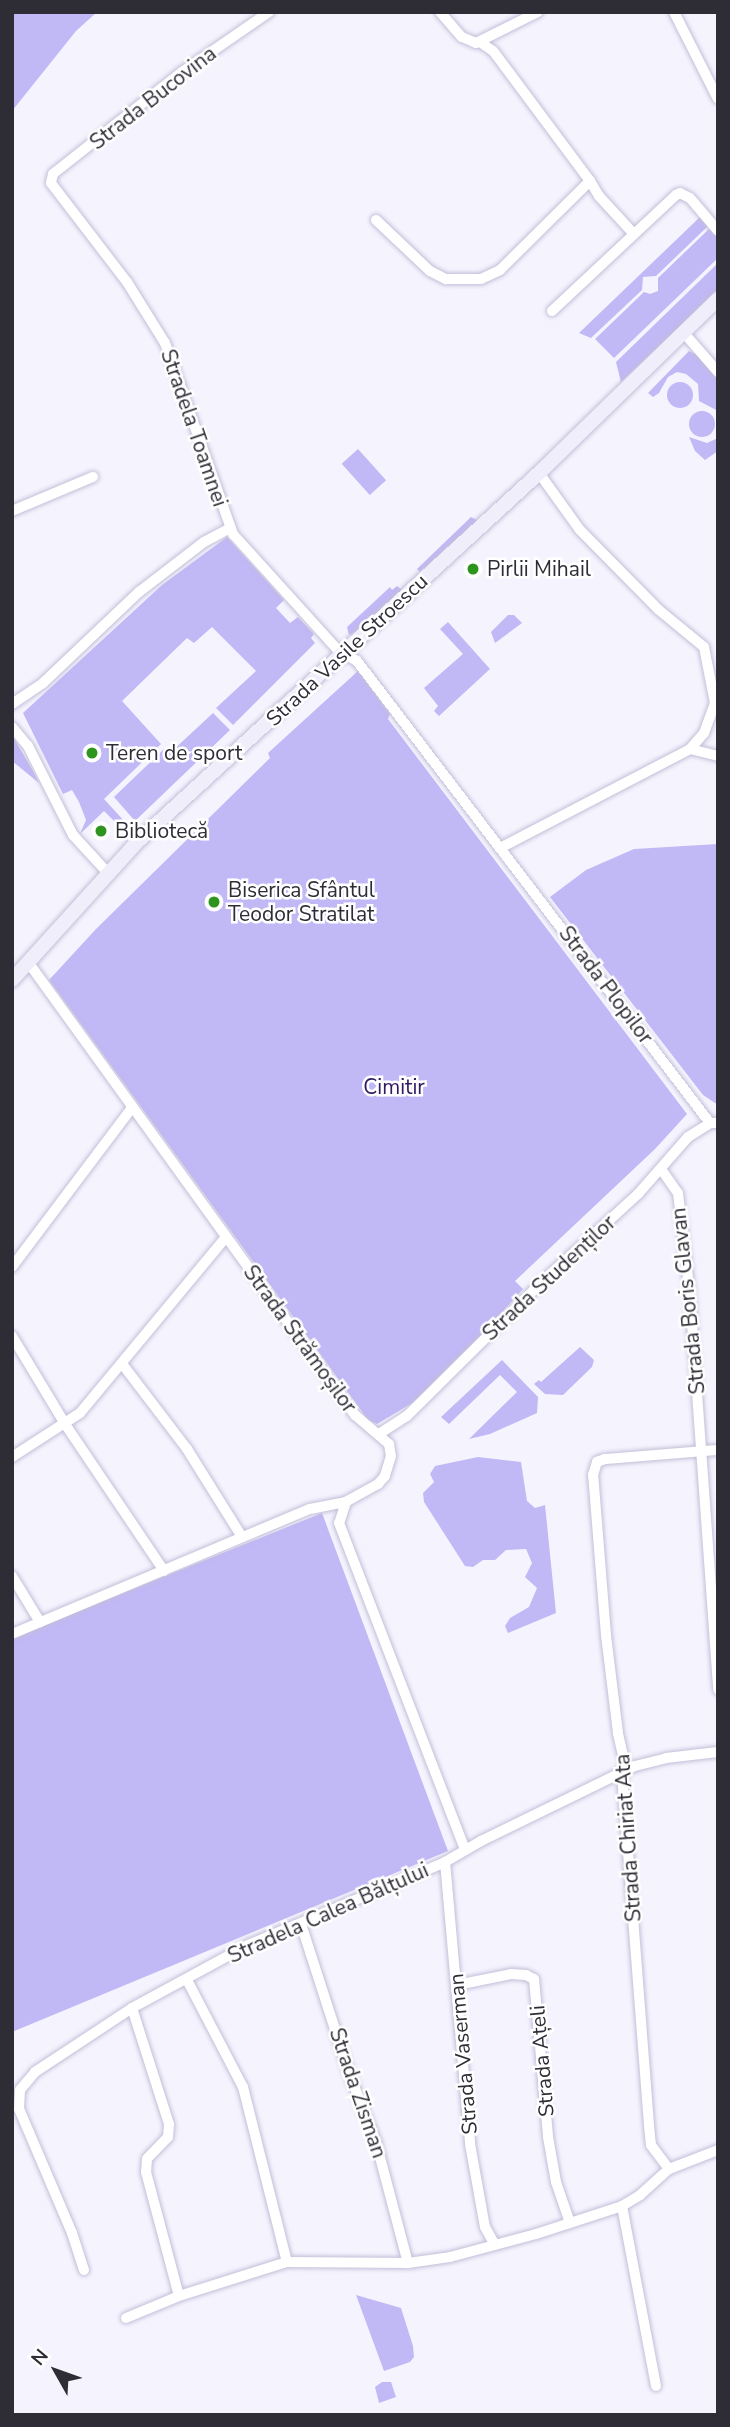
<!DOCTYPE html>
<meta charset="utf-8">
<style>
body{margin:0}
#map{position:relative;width:730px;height:2427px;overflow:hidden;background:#f5f4fe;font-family:"Nunito Sans",sans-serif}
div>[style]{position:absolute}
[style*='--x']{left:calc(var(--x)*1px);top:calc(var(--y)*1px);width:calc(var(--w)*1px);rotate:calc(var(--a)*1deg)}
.green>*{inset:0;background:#c1b8f6;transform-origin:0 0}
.round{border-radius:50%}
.roads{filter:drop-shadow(0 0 2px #c2bfd8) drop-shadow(0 0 2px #c2bfd8)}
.minor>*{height:10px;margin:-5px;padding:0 5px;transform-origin:5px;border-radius:5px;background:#fff}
.secondary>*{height:14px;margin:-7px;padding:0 7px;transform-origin:7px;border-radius:7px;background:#efeefa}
.dots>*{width:19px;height:19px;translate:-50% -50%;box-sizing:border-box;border:4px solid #fff;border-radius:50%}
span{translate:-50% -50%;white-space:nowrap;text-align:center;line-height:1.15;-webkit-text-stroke:5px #fff;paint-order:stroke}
.street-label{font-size:21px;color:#2e2d36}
.poi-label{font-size:21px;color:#2e2d36}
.left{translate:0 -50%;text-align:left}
.park-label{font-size:21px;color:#301962}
.frame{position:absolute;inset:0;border:14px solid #2e2d36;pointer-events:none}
.north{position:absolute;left:21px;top:2336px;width:70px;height:70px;-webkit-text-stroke:5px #fff;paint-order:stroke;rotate:310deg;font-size:19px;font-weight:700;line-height:28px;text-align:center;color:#2e2d36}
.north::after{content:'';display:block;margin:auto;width:24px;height:32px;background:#2e2d36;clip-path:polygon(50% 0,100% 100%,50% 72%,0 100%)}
</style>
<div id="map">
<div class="green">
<i style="clip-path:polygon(12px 12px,97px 12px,76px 31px,12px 111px)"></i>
<i style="clip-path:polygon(700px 217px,708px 226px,656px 276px,643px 277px,642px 290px,591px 338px,579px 333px)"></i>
<i style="clip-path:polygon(710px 228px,718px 237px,718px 258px,614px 358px,595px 339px,644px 292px,650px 294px,658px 291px,658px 278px)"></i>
<i style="clip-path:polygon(718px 263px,718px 290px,621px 382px,616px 362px)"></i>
<i style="clip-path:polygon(689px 351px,699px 356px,718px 380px,718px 411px,699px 401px,698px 384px,686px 374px,677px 372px,668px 377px,659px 393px,653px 397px,648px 393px)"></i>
<i class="round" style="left:667px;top:382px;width:26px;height:26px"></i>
<i class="round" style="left:689px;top:411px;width:26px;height:26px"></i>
<i style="clip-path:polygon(689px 437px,707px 443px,718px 438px,718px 451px,705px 460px,695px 451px)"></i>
<i style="left:358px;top:449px;width:42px;height:22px;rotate:48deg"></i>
<i style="clip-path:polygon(471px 517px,477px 520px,420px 572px,417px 569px)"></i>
<i style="clip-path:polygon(227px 537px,284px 600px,276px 608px,290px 623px,298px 617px,314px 634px,311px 638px,315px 643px,233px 725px,216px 708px,256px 671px,212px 627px,194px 643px,187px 638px,122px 701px,161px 744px,104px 799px,126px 823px,121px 828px,104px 811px,80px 834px,86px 820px,79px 802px,72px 790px,63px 794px,23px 713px,162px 585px)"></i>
<i style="clip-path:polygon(397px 586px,402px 590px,360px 629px,349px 635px,347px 627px,390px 587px,392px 590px)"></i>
<i style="clip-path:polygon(508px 615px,514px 615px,522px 623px,495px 643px,491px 632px)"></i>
<i style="clip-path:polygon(448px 622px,490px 669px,439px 716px,434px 711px,438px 706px,424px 688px,463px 654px,440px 629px)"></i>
<i style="clip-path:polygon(358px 671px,390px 714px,388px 719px,687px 1114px,655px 1149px,515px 1281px,523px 1289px,479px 1338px,414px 1402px,377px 1424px,368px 1420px,49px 980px,96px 929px,270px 758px,268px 753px)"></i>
<i style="clip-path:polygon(213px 713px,230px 730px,135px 821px,114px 797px,165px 748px,170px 753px)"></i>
<i style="clip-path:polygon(12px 735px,32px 769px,39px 783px,12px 761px)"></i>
<i style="clip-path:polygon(718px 844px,718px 1105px,703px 1095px,550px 897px,586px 870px,634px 849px)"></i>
<i style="clip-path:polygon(580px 1347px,594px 1360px,592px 1367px,563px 1395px,545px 1394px,534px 1384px,539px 1380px,541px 1382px)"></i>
<i style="clip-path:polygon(502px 1360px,538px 1397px,537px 1413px,490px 1434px,469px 1439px,517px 1392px,500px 1375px,449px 1424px,441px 1417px)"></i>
<i style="clip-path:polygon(478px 1457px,521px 1462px,527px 1501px,535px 1508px,545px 1505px,556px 1613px,508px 1633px,505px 1626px,510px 1618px,529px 1607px,537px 1588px,525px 1577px,532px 1563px,526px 1549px,506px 1550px,495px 1560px,483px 1560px,473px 1567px,465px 1566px,424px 1502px,423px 1493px,434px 1482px,430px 1474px,435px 1466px)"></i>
<i style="clip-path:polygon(322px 1513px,448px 1851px,12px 2032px,12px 1638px)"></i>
<i style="clip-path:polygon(356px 2295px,401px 2308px,413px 2346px,414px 2357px,410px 2362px,384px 2371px)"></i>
<i style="clip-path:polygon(382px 2382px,391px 2382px,396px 2397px,379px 2403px,375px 2387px)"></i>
</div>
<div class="roads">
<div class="minor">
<i style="--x:269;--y:12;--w:106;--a:145.4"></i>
<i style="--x:182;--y:72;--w:164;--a:141.7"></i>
<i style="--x:53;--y:174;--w:9;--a:103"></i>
<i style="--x:51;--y:183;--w:125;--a:52.5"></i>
<i style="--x:127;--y:282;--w:72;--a:58.1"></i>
<i style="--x:165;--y:343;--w:203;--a:70.4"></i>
<i style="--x:233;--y:534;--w:155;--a:47.9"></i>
<i style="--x:337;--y:649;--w:23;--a:31"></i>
<i style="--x:357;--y:661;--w:581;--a:52.62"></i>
<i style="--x:440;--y:12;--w:33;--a:49"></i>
<i style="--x:462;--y:37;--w:15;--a:23"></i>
<i style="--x:476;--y:43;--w:69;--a:-26.6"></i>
<i style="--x:674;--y:12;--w:97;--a:63.2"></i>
<i style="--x:590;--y:181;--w:17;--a:59"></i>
<i style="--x:599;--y:196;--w:50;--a:47.4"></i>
<i style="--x:376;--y:220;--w:74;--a:43.4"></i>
<i style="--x:430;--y:271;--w:18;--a:27"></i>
<i style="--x:446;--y:279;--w:35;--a:0"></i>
<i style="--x:481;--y:279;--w:21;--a:-25"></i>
<i style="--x:500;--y:270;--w:127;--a:-44.7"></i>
<i style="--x:590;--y:181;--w:162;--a:-126.7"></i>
<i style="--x:493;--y:51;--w:16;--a:-145"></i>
<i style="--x:552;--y:311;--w:170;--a:-43.1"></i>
<i style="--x:676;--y:195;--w:4;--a:-27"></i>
<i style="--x:680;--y:193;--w:11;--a:27"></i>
<i style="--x:690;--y:198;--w:43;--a:49.7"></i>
<i style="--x:684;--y:333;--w:52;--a:48.9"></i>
<i style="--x:539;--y:473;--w:70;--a:54.3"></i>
<i style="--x:580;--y:530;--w:112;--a:45.4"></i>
<i style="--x:659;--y:610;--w:58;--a:39.4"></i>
<i style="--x:704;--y:647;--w:57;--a:78.9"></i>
<i style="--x:715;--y:703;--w:32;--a:110"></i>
<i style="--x:704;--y:733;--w:21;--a:131"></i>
<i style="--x:12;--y:511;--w:88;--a:-22.8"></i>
<i style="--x:12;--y:704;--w:37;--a:-34"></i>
<i style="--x:43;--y:683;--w:132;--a:-43.5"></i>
<i style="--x:139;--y:592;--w:82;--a:-37.6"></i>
<i style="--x:204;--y:542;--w:30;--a:-28"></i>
<i style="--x:12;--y:727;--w:25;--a:50"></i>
<i style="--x:28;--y:746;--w:100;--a:63.2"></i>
<i style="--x:73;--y:835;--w:50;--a:47.4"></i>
<i style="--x:502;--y:847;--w:212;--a:-27.5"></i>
<i style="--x:690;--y:749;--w:29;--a:14"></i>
<i style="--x:28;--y:962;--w:559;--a:54.18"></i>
<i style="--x:355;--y:1415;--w:45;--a:40.5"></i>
<i style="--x:389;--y:1444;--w:12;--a:81"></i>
<i style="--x:391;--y:1456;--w:21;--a:107"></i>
<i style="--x:385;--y:1476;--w:11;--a:131"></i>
<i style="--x:378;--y:1484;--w:37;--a:151"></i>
<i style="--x:346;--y:1502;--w:22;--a:108"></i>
<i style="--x:339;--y:1523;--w:350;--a:68.9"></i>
<i style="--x:661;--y:1169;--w:29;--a:55"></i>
<i style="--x:678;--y:1193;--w:103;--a:83.3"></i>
<i style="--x:690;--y:1295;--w:396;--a:85.9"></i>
<i style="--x:12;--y:1267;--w:199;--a:-53"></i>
<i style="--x:12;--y:1336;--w:103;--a:58.9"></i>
<i style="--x:65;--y:1424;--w:177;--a:56"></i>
<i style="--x:123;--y:1365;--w:106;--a:52.7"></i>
<i style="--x:187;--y:1449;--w:104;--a:58"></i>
<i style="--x:379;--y:1434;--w:33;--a:-33"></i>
<i style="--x:407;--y:1416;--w:190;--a:-44.8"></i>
<i style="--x:542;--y:1282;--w:130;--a:-42.5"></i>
<i style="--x:638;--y:1194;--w:76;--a:-48.7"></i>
<i style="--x:688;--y:1137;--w:26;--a:-32"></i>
<i style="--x:710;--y:1123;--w:8;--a:0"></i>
<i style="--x:12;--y:1457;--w:81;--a:-32.9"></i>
<i style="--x:80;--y:1413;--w:229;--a:-50.3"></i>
<i style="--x:12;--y:1576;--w:54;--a:58.7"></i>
<i style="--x:12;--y:1634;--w:323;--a:-22.8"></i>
<i style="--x:310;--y:1509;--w:37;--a:-11"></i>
<i style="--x:445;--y:1862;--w:283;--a:84.9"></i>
<i style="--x:470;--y:2144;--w:84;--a:79.8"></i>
<i style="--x:485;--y:2227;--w:18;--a:61"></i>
<i style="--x:301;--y:1924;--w:157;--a:72.1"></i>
<i style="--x:349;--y:2073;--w:74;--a:68.6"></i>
<i style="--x:376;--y:2142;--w:125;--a:75.2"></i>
<i style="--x:187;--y:1980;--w:121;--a:62.4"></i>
<i style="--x:243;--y:2087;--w:180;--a:75.9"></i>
<i style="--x:457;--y:1985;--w:55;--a:-11.5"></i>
<i style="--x:511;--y:1974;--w:15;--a:4"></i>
<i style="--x:526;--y:1975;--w:9;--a:27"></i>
<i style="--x:534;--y:1979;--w:159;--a:84.9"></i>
<i style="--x:548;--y:2137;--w:46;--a:79.9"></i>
<i style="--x:556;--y:2182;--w:40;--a:71.1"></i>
<i style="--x:132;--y:2008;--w:122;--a:72.3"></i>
<i style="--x:169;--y:2124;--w:13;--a:94"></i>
<i style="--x:168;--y:2137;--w:30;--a:134"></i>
<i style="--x:147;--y:2159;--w:13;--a:94"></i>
<i style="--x:146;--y:2172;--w:128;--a:75.1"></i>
<i style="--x:669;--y:2169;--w:30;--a:-127"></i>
<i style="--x:651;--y:2145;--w:20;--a:-96"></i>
<i style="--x:649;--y:2125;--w:355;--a:-94.4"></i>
<i style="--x:622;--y:1771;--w:8;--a:-67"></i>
<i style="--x:625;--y:1764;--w:32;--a:-103"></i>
<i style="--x:618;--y:1733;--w:99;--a:-97"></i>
<i style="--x:606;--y:1635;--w:161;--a:-94.6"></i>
<i style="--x:593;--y:1475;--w:14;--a:-73"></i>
<i style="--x:597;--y:1462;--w:9;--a:-21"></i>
<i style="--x:605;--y:1459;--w:113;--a:-4.6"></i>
<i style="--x:622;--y:2206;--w:183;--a:79.3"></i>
<i style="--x:84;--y:2270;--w:39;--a:-108"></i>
<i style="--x:72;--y:2233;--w:135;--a:-113.1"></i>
<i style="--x:19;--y:2109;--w:19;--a:-87"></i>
<i style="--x:20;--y:2090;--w:23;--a:-50"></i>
<i style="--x:35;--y:2072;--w:116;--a:-33.4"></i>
<i style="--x:132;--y:2008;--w:132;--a:-28.5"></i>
<i style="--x:248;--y:1945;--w:214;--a:-22.8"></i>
<i style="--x:445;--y:1862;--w:42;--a:-30.3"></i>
<i style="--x:481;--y:1841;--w:171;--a:-26"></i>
<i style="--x:635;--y:1766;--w:32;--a:-14"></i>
<i style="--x:666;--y:1758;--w:52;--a:-6.6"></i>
<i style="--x:126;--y:2318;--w:57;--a:-22.5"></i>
<i style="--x:179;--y:2296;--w:113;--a:-17.5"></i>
<i style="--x:287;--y:2262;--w:121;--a:0.5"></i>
<i style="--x:408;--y:2263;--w:42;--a:-8.1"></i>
<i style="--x:450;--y:2257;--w:89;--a:-15"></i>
<i style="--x:536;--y:2234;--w:90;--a:-18"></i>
<i style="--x:622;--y:2206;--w:21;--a:-31"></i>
<i style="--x:640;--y:2195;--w:39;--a:-42"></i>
<i style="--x:669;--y:2169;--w:53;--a:-21.2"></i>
</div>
<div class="secondary">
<i style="--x:12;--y:980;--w:188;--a:-47.8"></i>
<i style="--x:138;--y:841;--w:544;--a:-42.54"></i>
<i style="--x:539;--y:473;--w:250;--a:-44.2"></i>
</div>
</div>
<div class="dots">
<i style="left:473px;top:569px;background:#2d951d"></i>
<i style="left:92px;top:753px;background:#2d951d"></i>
<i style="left:101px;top:831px;background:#2d951d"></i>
<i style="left:214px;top:902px;background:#2d951d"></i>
</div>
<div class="street-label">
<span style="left:153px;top:98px;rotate:-38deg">Strada Bucovina</span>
<span style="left:194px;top:428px;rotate:71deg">Stradela Toamnei</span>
<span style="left:347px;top:650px;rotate:-43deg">Strada Vasile Stroescu</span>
<span style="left:606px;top:985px;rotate:53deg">Strada Plopilor</span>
<span style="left:549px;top:1278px;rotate:-43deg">Strada Studenților</span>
<span style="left:688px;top:1301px;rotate:-96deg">Strada Boris Glavan</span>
<span style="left:300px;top:1339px;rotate:54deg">Strada Strămoșilor</span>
<span style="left:628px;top:1838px;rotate:-94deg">Strada Chiriat Ata</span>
<span style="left:328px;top:1913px;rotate:-24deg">Stradela Calea Bălțului</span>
<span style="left:463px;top:2054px;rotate:-95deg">Strada Vaserman</span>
<span style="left:542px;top:2061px;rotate:-95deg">Strada Ațeli</span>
<span style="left:358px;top:2093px;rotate:71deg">Strada Zisman</span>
</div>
<div class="poi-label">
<span class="left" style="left:487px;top:569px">Pirlii Mihail</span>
<span class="left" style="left:106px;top:753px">Teren de sport</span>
<span class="left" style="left:115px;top:831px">Bibliotecă</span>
<span class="left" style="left:228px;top:902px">Biserica Sfântul<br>Teodor Stratilat</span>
</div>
<div class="park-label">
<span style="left:394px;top:1087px">Cimitir</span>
</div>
<div class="frame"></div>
<div class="north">N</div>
</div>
